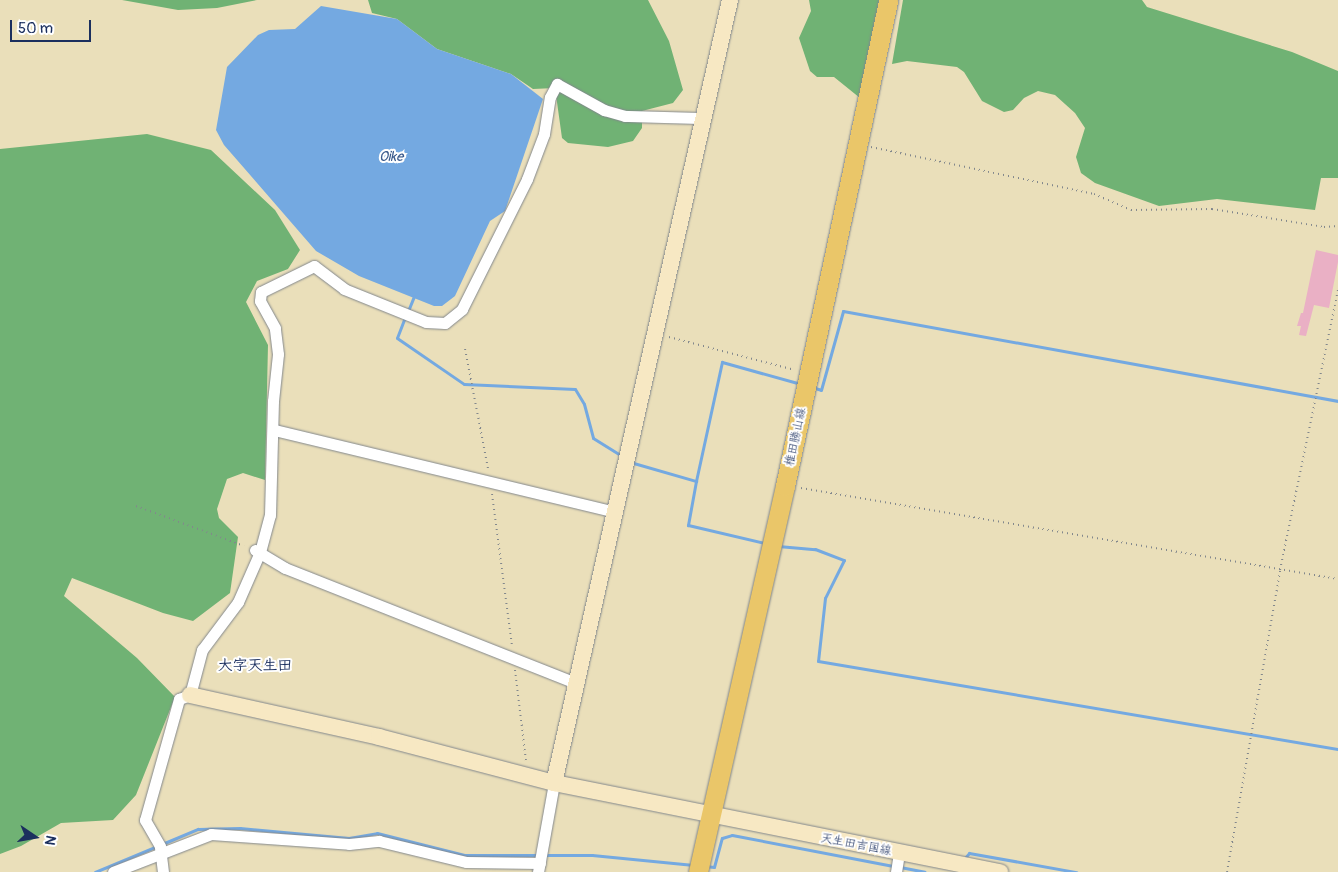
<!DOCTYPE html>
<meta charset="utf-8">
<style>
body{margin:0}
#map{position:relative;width:1338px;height:872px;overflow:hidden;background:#eadfba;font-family:Pangolin,"Klee One",sans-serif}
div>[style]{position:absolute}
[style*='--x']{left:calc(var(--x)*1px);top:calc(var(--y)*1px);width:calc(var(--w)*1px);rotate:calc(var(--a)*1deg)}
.forest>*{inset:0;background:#70b274}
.water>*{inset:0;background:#74a9e1}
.stream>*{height:3px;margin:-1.5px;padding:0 1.5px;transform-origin:1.5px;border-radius:1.5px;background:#74a9e1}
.building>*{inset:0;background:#eab0c5}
.path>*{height:2px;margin-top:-1px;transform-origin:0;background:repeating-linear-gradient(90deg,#82878c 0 1px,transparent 0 5px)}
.roads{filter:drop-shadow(0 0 1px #82878c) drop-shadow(0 0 1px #82878c)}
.street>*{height:11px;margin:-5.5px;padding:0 5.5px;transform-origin:5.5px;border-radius:5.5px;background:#fff}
.secondary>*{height:16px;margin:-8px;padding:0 8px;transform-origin:8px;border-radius:8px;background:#f7e8c3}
.primary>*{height:19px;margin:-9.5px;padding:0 9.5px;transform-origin:9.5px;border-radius:9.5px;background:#eac669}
span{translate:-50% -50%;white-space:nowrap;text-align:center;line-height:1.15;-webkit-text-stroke:4px #fff;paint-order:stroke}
.street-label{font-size:12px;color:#1b2f5e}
.water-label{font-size:14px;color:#3a5a8c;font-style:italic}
.quarter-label{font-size:15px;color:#1b2f5e;font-weight:700}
.north{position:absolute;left:10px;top:812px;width:50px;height:50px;-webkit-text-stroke:4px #fff;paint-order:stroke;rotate:102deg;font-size:14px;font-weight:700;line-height:20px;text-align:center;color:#1b2f5e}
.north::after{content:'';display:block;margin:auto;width:18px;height:22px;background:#1b2f5e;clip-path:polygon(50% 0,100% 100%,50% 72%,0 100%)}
.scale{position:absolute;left:10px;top:20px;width:81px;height:22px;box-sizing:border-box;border:2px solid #1b2f5e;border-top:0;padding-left:6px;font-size:15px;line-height:18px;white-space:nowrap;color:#1b2f5e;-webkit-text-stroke:4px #fff;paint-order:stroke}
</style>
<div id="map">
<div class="forest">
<i style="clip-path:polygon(122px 0,257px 0,217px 8px,178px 10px)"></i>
<i style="clip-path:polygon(368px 0,648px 0,669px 41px,683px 90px,673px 103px,642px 111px,642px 128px,633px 141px,608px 147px,568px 143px,562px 138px,555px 88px,533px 89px,511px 74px,437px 49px,397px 19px,372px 13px)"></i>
<i style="clip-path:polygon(809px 0,880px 0,860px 98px,834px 77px,817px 77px,810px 71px,799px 38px,811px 11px)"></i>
<i style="clip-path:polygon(903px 0,1142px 0,1147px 7px,1292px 52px,1338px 71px,1338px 178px,1321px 178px,1315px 210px,1217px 199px,1159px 206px,1095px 183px,1081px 173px,1076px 157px,1085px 128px,1075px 113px,1055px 95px,1038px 91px,1024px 98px,1013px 110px,1004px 112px,982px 101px,964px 72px,957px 67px,907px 61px,892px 64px)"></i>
<i style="clip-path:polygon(147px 134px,211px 150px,275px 210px,300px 250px,288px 269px,257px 281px,246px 302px,268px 345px,265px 480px,243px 473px,227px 479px,217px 509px,219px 518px,238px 537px,230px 593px,193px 621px,163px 613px,72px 578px,64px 596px,137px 658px,175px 697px,136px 795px,113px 820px,61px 823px,21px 846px,0 854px,0 149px)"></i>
</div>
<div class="water">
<i style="clip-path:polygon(321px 6px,397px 19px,437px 49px,511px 74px,543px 99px,505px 211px,490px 221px,455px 296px,442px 306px,434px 306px,359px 276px,316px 251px,224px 145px,216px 130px,227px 67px,258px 35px,269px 30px,295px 29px)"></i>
</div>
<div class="stream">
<i style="--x:408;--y:311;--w:16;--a:-68"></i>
<i style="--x:405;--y:317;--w:22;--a:111"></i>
<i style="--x:397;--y:338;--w:81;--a:34.5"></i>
<i style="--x:464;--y:384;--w:111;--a:2.6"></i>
<i style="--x:575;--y:389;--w:17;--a:59"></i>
<i style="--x:584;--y:404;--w:35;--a:75"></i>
<i style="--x:593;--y:438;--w:36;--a:32"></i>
<i style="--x:812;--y:387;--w:9;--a:18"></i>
<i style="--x:821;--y:390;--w:82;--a:-74.4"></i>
<i style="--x:843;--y:311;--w:503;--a:10.3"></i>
<i style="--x:630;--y:462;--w:69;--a:16.1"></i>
<i style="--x:696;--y:481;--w:122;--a:-77.7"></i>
<i style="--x:722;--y:362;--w:82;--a:15.6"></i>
<i style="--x:696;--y:481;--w:45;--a:100.3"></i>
<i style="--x:688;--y:525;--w:79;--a:13.2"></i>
<i style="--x:778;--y:546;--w:37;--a:5"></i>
<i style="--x:815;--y:549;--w:31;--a:21"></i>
<i style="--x:844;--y:560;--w:42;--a:116.6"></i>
<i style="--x:825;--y:598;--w:63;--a:96.3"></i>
<i style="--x:818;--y:661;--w:527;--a:9.61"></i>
<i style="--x:162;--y:844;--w:39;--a:-23"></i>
<i style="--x:198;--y:829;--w:42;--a:-1.4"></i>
<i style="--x:240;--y:828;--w:109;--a:5.2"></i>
<i style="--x:349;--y:838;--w:28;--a:-10"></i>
<i style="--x:377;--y:833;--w:90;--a:14.2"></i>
<i style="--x:464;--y:855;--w:73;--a:0"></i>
<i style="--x:544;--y:855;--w:48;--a:0"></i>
<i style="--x:592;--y:855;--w:102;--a:5.6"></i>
<i style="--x:964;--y:859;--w:8;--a:-50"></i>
<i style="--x:969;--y:853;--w:109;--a:10.1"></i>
<i style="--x:705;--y:866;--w:9;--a:6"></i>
<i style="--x:714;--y:867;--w:30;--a:-75"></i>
<i style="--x:722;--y:838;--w:10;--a:-17"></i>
<i style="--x:732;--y:835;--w:164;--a:10.9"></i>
<i style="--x:900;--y:867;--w:25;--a:11"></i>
<i style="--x:95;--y:872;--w:67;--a:-22.8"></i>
</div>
<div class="building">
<i style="clip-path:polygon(1316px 250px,1338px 255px,1338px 262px,1329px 308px,1314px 305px,1306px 336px,1299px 335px,1301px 326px,1297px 326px,1301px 313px,1303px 313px)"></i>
</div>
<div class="path">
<i style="--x:871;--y:147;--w:228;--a:11.9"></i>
<i style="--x:1094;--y:194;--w:40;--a:23.4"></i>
<i style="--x:1131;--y:210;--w:81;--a:-0.7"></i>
<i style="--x:1212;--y:209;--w:113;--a:9.1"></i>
<i style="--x:1324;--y:227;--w:14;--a:-4"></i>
<i style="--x:669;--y:337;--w:130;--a:14.7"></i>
<i style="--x:465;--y:349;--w:122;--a:79.1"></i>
<i style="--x:801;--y:488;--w:545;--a:9.62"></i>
<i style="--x:492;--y:494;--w:152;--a:82.5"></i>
<i style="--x:136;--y:506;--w:115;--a:20.3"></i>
<i style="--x:515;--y:670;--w:92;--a:83.1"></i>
<i style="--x:1227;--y:872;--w:307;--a:-80"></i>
<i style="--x:1280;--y:570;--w:287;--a:-78.3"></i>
</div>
<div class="roads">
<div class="street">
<i style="--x:274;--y:430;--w:351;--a:13.5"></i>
<i style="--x:255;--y:550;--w:35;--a:31"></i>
<i style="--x:285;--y:568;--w:313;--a:21.6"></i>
<i style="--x:113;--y:872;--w:105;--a:-21.2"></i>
<i style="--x:211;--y:834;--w:138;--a:4.1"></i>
<i style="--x:349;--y:844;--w:30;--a:-6"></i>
<i style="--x:379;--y:841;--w:89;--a:13.6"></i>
<i style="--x:466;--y:862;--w:74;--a:0.8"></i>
<i style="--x:163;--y:872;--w:26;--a:-97"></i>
<i style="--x:160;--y:846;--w:30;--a:-120"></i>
<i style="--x:145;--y:820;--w:126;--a:-74.3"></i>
<i style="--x:179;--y:699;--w:12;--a:-20"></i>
<i style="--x:190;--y:695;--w:47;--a:-75.1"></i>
<i style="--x:202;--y:650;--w:60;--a:-53.1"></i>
<i style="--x:238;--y:602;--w:55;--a:-66.3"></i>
<i style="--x:260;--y:552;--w:38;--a:-75"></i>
<i style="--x:270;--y:515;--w:114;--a:-88.5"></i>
<i style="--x:273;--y:401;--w:47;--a:-83.9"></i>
<i style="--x:278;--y:354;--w:26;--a:-97"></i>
<i style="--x:275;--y:328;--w:31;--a:-119"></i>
<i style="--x:260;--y:301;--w:9;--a:-84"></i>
<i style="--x:261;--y:292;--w:59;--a:-26.1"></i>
<i style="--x:314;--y:266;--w:38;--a:37"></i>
<i style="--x:344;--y:289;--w:88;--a:21.9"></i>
<i style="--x:426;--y:322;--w:19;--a:3"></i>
<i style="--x:445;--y:323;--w:22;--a:-39"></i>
<i style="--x:462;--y:309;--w:145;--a:-63.4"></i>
<i style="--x:527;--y:179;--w:48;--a:-69.3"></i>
<i style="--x:544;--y:134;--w:37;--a:-81"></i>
<i style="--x:550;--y:97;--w:15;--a:-62"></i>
<i style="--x:557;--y:84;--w:54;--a:29"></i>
<i style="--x:604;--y:110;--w:22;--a:16"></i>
<i style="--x:625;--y:116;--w:78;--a:1.5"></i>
<i style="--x:538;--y:872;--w:90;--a:-79.8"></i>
<i style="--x:896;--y:872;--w:18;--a:-81"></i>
</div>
<div class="secondary">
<i style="--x:190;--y:695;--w:194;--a:12.5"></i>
<i style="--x:379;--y:737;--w:181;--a:14.7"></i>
<i style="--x:554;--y:783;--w:455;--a:11.3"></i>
<i style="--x:554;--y:783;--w:803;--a:-77.33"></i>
</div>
<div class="primary">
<i style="--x:698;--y:872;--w:396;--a:-77.3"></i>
<i style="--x:785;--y:486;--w:497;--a:-78"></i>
</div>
</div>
<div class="street-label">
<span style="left:796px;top:437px;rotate:-78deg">椎田勝山線</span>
<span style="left:856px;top:845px;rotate:11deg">天生田吉国線</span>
</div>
<div class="water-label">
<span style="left:391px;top:157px">Oike</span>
</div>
<div class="quarter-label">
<span style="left:255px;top:666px">大字天生田</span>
</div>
<div class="north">N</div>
<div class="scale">50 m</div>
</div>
